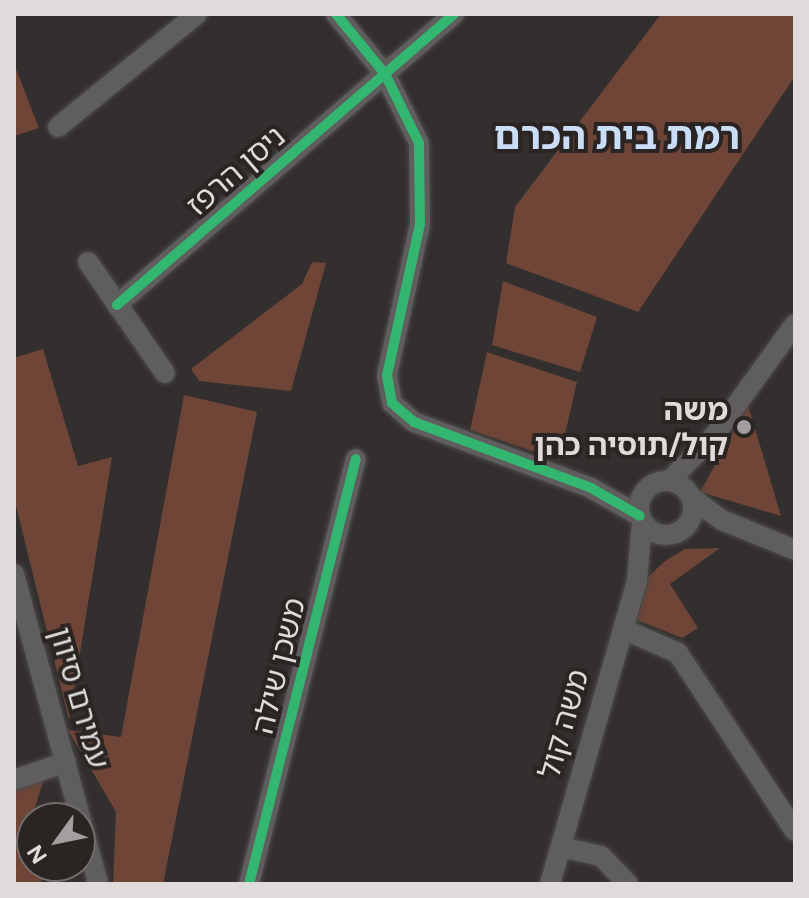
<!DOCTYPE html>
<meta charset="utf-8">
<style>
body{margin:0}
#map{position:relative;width:809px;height:898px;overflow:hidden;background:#322f2e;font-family:Figtree,"Noto Sans Hebrew",sans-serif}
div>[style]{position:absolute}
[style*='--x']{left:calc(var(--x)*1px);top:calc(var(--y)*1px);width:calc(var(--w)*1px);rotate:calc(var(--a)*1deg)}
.green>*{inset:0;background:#6f4537}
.roads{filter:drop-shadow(0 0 2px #4d4b4a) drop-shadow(0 0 2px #4d4b4a)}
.street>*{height:20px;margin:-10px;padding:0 10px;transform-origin:10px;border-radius:10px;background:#5f5d5d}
.street>.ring{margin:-10px;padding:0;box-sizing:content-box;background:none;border:20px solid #5f5d5d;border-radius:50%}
.cycleway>*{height:10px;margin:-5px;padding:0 5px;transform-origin:5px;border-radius:5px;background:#33b770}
.dots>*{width:22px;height:22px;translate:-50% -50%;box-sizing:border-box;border:4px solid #2a2423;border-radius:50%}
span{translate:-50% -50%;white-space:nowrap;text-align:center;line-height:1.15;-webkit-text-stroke:8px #2a2423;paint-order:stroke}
.street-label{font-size:30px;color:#dedbda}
.poi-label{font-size:30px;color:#dedbda;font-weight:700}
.right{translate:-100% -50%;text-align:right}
.district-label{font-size:38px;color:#caddf6;font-weight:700}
.frame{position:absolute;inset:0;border:16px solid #dedbda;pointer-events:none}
.north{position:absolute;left:16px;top:802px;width:80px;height:80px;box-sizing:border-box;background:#2a2423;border:2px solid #726d6c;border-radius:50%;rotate:237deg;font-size:22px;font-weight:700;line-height:32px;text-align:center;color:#dedbda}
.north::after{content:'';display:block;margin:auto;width:28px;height:36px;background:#a29f9e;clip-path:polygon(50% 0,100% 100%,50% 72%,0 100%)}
</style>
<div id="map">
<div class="green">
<i style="clip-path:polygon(661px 14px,795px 14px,795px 76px,638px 312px,506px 263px,515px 207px)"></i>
<i style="clip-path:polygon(14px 64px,39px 128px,14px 136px)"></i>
<i style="clip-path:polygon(312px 262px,326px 263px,291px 391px,199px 381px,191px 369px,302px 284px)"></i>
<i style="clip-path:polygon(503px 281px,597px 317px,580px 372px,492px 345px)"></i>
<i style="clip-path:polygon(43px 349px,78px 466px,112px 457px,69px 720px,14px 498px,14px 358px)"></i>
<i style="clip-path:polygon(487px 352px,577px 382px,559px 460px,470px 430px)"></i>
<i style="clip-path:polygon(184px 395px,257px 412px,163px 884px,113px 884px,116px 812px,68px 730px,121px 737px)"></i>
<i style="clip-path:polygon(748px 405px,781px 516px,700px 492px)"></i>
<i style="clip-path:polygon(720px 548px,670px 584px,698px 628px,682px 638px,637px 620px,649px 576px,665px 561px,685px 549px)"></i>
<i style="clip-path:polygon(44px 778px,32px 818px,32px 866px,48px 872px,39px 884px,14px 884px,14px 790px)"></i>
</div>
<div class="roads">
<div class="street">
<i style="--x:336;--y:14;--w:77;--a:50.8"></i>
<i style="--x:385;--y:74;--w:77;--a:63.8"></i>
<i style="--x:419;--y:143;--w:81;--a:89.3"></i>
<i style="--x:420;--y:224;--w:155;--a:102.3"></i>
<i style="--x:387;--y:375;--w:28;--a:80"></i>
<i style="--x:392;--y:403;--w:29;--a:41"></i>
<i style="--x:414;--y:422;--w:189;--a:20.4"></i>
<i style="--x:591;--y:488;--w:56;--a:29.7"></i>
<i style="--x:58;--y:127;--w:179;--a:-39.1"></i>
<i style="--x:88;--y:262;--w:135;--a:55.3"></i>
<i style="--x:117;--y:305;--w:445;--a:-40.8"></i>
<i class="ring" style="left:639px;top:481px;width:34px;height:34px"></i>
<i style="--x:669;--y:481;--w:64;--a:-45"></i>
<i style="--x:714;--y:436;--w:138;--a:-54.1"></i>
<i style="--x:691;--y:497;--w:39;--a:37"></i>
<i style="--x:722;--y:520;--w:79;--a:22.3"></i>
<i style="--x:14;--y:574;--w:321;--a:74.8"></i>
<i style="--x:623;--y:629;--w:60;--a:23.6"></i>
<i style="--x:678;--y:653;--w:213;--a:56.7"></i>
<i style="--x:14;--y:780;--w:55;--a:-19.1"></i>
<i style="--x:561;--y:847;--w:41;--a:12.7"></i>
<i style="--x:601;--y:856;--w:39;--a:46"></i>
<i style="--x:249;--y:884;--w:438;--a:-75.9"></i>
<i style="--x:550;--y:884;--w:315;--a:-74"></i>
<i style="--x:637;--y:581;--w:59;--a:-85.2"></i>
</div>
</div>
<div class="cycleway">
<i style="--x:336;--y:14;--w:77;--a:50.8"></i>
<i style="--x:385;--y:74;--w:77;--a:63.8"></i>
<i style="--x:419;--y:143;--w:81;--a:89.3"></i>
<i style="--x:420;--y:224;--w:155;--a:102.3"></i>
<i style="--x:387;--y:375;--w:28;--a:80"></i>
<i style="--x:392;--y:403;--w:29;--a:41"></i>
<i style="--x:414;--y:422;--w:189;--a:20.4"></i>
<i style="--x:591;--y:488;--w:56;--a:29.7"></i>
<i style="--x:117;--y:305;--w:445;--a:-40.8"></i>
<i style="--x:249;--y:884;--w:438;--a:-75.9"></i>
</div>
<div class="dots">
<i style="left:744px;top:427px;background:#a29f9e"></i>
</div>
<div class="street-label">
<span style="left:236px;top:171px;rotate:-41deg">ניסן הרפז</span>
<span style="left:279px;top:666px;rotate:-76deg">משכן שילה</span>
<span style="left:79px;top:698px;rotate:74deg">עמירם סיוון</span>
<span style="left:564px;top:724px;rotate:-74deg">משה קול</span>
</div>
<div class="poi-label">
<span class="right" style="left:728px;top:427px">משה<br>קול/תוסיה כהן</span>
</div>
<div class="district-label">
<span style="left:617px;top:137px">רמת בית הכרם</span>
</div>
<div class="frame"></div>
<div class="north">N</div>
</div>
